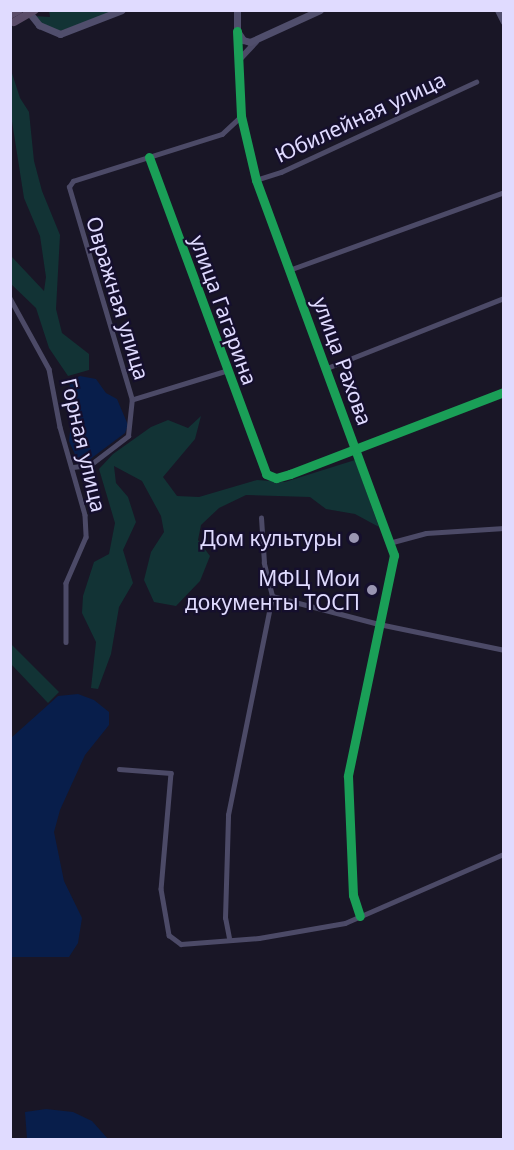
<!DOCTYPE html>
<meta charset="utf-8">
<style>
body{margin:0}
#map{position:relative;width:514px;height:1150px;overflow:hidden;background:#191626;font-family:"Noto Sans",sans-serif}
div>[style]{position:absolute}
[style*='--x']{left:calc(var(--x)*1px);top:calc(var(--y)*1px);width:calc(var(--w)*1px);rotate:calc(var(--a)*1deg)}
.green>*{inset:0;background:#123335}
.water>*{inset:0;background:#081e4b}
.minor>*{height:4.5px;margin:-2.25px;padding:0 2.25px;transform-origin:2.25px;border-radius:2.25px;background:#4c4a67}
.tertiary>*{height:6px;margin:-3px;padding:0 3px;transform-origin:3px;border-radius:3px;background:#4c4a67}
.secondary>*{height:7px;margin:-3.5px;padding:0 3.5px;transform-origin:3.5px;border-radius:3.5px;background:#504e6c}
.trunk>*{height:8px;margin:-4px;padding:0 4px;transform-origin:4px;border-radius:4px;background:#5a4c68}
.trunk-bridge>*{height:8px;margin:-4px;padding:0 4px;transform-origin:4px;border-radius:4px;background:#5a4c68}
.cycleway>*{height:9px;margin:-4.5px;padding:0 4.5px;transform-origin:4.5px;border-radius:4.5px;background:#1a9f57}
.dots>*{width:16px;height:16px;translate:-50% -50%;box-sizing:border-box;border:3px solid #150f2d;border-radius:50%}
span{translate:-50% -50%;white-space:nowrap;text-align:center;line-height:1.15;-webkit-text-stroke:4.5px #150f2d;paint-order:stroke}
.street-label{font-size:21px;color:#e0dbff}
.poi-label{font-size:21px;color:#e0dbff}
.right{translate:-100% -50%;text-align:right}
.frame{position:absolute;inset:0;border:12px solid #e0dbff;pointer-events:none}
</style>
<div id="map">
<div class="green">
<i style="clip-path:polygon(49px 11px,117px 11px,60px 31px,45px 26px,34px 16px,50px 17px)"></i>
<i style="clip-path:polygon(10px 67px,20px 98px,29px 112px,34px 161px,42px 191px,60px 235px,56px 309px,62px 333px,89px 354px,89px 370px,68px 376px,49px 348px,36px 308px,11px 284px,11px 256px,44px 291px,46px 277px,40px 236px,24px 198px,11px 115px)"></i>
<i style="clip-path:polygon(201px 416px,195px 439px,163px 477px,177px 496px,199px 497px,257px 480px,285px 482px,355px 460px,379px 527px,355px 514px,326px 509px,310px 497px,246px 495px,219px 508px,201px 525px,198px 540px,210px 556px,200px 581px,176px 606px,154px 602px,144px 580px,151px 552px,164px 532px,161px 516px,142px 481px,114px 466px,116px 483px,128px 497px,136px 522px,123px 550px,133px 583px,119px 607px,111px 654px,98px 689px,91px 688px,96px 642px,82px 613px,83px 596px,94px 562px,109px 554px,115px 523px,99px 469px,113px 454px,151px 427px,168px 420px,188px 428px)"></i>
<i style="clip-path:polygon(11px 644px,59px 692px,48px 703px,11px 664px)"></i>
</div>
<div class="water">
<i style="clip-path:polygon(80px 376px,96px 379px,106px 393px,117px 399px,128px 425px,125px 433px,85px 463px,77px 459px,69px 441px,73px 403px,69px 382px)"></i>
<i style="clip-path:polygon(78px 694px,94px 700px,109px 712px,109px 725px,85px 755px,60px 810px,54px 832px,64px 881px,82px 918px,78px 943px,69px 957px,11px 957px,11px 738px,58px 696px)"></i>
<i style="clip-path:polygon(46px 1109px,73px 1112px,92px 1121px,108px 1139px,27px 1139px,25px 1112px)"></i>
</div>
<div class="minor">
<i style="--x:149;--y:157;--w:338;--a:69.7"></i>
<i style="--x:266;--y:474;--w:11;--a:22"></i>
<i style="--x:276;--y:478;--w:15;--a:-16"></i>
<i style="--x:290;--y:474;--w:229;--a:-21"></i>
<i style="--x:256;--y:180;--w:26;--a:-18"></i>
<i style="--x:281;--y:172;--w:215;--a:-24.8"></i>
<i style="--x:289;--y:270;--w:229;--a:-19.9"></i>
<i style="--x:10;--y:298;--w:81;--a:61.2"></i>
<i style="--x:49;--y:369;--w:59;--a:79.3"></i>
<i style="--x:60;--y:427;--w:91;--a:74.1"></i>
<i style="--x:85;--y:515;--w:22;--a:87"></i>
<i style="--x:86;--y:537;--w:50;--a:113.5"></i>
<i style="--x:66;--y:583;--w:59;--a:90"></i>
<i style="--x:327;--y:368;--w:190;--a:-21.6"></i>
<i style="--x:227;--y:371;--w:99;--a:163"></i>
<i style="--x:132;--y:400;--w:222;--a:-106.5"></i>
<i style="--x:69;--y:187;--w:7;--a:-56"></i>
<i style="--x:73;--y:181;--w:156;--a:-17.5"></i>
<i style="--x:222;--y:134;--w:26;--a:-43"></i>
<i style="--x:73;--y:467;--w:17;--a:-7"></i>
<i style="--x:90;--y:465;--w:48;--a:-37.3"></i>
<i style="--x:128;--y:436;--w:36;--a:-84"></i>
<i style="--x:389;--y:543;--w:38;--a:-15"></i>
<i style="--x:426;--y:533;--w:78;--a:-3.7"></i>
<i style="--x:272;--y:596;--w:111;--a:14.7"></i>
<i style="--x:379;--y:624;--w:128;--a:11.7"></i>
<i style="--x:119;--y:769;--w:52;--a:4.4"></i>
<i style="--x:171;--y:773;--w:116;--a:94.9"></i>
<i style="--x:161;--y:889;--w:47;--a:80.1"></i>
<i style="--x:169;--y:935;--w:15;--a:37"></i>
<i style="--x:181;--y:944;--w:78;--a:-4.4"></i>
<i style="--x:259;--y:938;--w:87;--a:-9.9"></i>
<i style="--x:345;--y:923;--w:173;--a:-23.5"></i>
<i style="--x:229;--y:938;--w:20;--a:-101"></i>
<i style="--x:225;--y:918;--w:103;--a:-88.3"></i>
<i style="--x:228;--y:815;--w:223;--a:-78.6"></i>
<i style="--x:272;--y:596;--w:34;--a:-104"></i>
<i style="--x:264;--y:563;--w:45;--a:-93.8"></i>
</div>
<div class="tertiary">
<i style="--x:238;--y:32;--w:84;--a:88"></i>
<i style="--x:241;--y:116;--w:66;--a:76.8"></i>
<i style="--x:256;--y:180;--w:400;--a:69.8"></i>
<i style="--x:394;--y:555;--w:226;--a:101.8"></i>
<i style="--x:348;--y:776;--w:119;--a:87.6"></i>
<i style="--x:353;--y:895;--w:22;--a:72"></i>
<i style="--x:239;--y:60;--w:25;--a:-47"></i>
</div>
<div class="secondary">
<i style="--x:237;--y:10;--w:21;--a:90"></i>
<i style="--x:237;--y:31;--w:11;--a:56"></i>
<i style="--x:243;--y:40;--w:7;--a:16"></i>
<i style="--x:250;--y:42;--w:77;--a:-24.6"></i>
<i style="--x:498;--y:10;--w:13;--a:63"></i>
<i style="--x:28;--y:11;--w:18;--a:52"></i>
<i style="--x:39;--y:25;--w:23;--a:23"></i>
<i style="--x:60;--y:34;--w:66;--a:-21.2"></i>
</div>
<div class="trunk">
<i style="--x:10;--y:15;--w:10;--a:-29"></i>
</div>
<div class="trunk-bridge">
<i style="--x:14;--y:22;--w:24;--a:-30"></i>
</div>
<div class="cycleway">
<i style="--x:237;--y:31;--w:85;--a:87.3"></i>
<i style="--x:241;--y:116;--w:66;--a:76.8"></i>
<i style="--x:256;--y:180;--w:400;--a:69.8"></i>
<i style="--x:394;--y:555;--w:226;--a:101.8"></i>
<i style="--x:348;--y:776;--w:119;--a:87.6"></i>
<i style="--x:353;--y:895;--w:22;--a:72"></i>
<i style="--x:149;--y:157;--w:338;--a:69.7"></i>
<i style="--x:266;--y:474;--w:11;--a:22"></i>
<i style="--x:276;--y:478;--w:15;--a:-16"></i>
<i style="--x:290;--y:474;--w:229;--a:-21"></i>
</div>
<div class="dots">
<i style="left:354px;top:538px;background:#9a96b3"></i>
<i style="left:372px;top:590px;background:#9a96b3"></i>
</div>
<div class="street-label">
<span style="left:360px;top:117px;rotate:-25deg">Юбилейная улица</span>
<span style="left:118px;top:298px;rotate:73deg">Овражная улица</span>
<span style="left:224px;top:310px;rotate:70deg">улица Гагарина</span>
<span style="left:343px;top:361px;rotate:70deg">улица Рахова</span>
<span style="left:84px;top:445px;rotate:77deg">Горная улица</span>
</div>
<div class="poi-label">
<span class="right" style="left:342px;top:538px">Дом культуры</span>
<span class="right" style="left:360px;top:590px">МФЦ Мои<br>документы ТОСП</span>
</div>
<div class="frame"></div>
</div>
